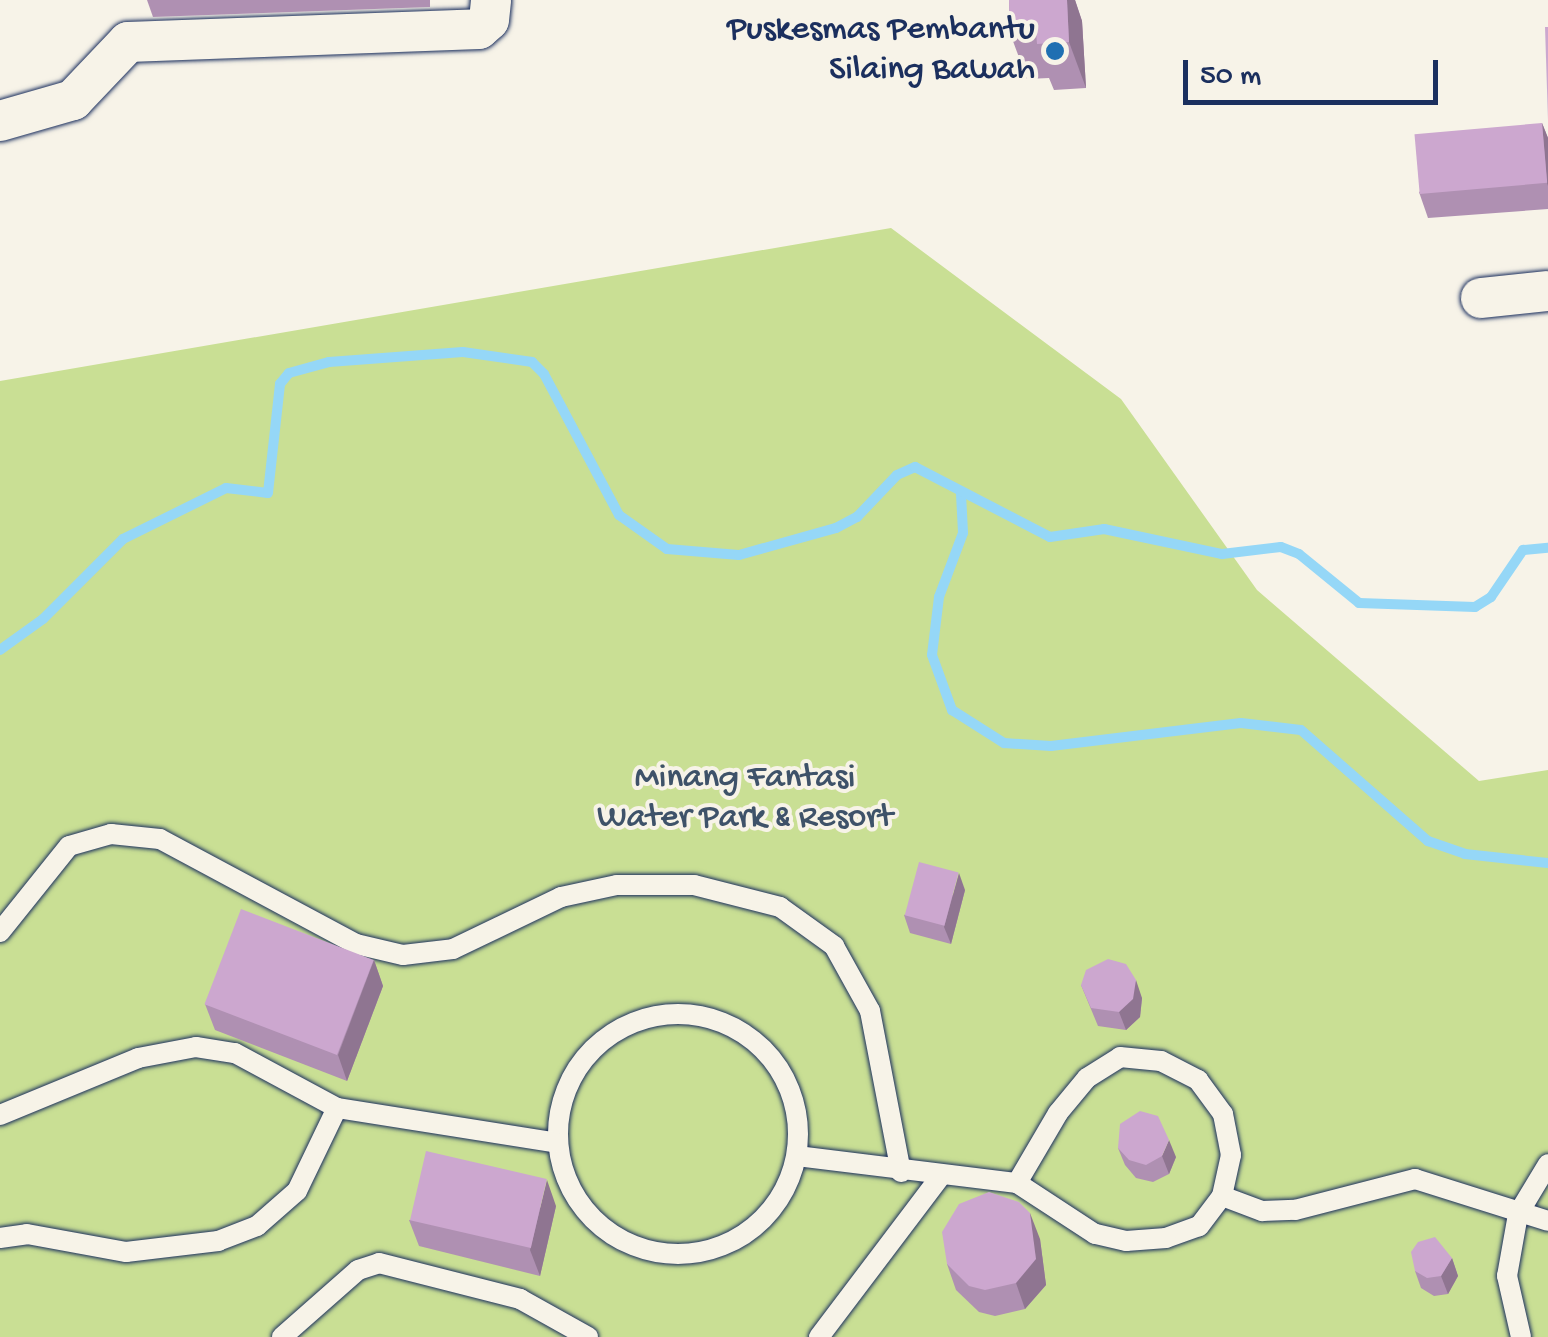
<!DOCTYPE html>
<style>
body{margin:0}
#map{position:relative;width:1548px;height:1337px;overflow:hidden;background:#f7f3e8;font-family:"Gochi Hand",sans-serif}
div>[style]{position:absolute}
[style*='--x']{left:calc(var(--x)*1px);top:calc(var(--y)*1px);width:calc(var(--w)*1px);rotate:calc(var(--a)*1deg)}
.green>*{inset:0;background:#c9df94}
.stream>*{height:10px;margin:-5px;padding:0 5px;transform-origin:5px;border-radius:5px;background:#95d7f7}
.roads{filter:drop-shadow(0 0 2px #1b2f5e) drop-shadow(0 0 2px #1b2f5e)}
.lane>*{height:20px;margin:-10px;padding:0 10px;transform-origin:10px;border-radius:10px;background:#f7f3e8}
.lane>.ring{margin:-10px;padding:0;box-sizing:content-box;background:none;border:20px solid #f7f3e8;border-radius:50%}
.street>*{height:40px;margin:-20px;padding:0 20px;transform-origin:20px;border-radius:20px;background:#f7f3e8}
.wall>*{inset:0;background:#af90b2}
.shaded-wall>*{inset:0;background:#8f7591}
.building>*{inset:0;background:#cca7cf;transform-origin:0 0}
.dots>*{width:28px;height:28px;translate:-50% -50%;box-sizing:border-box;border:5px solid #f7f3e8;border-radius:50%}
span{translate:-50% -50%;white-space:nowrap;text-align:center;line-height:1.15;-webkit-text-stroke:8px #f7f3e8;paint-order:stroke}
.poi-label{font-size:35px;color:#1b2f5e}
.right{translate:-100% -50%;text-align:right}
.park-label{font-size:35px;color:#3e5269}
.scale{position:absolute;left:1183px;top:60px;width:255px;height:45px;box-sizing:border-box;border:5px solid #1b2f5e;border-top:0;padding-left:12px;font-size:30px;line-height:35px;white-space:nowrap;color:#1b2f5e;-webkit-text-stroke:8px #f7f3e8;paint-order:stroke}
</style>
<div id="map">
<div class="green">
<i style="clip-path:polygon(891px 228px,1121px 399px,1257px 590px,1479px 781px,1548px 770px,1548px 1337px,0 1337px,0 381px)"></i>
</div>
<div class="stream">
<i style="--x:961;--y:494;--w:39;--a:87"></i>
<i style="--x:963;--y:533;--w:68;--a:110.6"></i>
<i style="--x:939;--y:597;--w:58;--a:96.9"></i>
<i style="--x:932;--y:655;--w:59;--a:70"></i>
<i style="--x:952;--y:710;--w:62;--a:32.4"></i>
<i style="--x:1004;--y:743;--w:47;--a:3.7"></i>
<i style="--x:1051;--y:746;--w:191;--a:-6.9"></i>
<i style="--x:1241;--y:723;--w:60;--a:6.7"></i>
<i style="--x:1301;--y:730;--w:169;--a:41.2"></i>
<i style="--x:1428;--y:841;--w:39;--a:19"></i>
<i style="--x:1465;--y:854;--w:83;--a:6.2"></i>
<i style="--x:0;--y:650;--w:53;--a:-35.8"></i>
<i style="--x:43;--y:619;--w:113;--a:-45"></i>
<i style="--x:123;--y:539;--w:115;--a:-26.3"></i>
<i style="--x:226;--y:488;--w:42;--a:6.8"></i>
<i style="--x:268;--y:493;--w:110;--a:-83.7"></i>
<i style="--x:280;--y:384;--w:14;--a:-51"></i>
<i style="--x:289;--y:373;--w:41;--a:-15.4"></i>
<i style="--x:329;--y:362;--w:134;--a:-4.3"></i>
<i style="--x:463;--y:352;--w:70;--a:8.2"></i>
<i style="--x:532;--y:362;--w:17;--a:45"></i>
<i style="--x:544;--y:374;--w:160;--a:62"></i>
<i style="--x:619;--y:515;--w:59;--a:35.3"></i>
<i style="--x:667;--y:549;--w:72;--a:4.8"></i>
<i style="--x:739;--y:555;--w:101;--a:-15.6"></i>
<i style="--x:836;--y:528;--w:24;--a:-28"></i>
<i style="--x:857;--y:517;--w:58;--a:-46.4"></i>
<i style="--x:897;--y:475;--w:20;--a:-24"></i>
<i style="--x:915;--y:467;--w:152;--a:27.4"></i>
<i style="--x:1050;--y:537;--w:55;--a:-8.4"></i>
<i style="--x:1104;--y:529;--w:121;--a:12"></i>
<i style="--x:1222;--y:554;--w:59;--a:-6.8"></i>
<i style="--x:1281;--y:547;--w:19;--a:21"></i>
<i style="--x:1299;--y:554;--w:77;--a:39.2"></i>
<i style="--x:1359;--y:603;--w:116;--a:2"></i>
<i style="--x:1475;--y:607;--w:19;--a:-32"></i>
<i style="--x:1491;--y:597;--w:57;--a:-55.8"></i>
<i style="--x:1523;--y:550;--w:25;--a:-5"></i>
</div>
<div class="roads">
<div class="lane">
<i style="--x:0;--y:932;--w:110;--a:-51.3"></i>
<i style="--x:69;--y:846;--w:44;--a:-15.9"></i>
<i style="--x:111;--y:834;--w:49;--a:5.8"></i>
<i style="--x:160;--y:839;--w:222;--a:28.2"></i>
<i style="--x:356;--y:944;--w:48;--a:13.2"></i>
<i style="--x:403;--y:955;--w:50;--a:-6.8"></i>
<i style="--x:453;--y:949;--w:120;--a:-25.7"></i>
<i style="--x:561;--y:897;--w:57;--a:-12.1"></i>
<i style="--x:617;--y:885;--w:77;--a:0"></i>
<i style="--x:694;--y:885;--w:89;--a:14.3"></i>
<i style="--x:780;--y:907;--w:67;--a:35.8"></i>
<i style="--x:834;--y:946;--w:74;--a:61"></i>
<i style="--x:870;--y:1011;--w:164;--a:79.1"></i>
<i class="ring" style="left:558px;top:1014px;width:220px;height:220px"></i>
<i style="--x:1120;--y:1057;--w:41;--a:5.6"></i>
<i style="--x:1161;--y:1061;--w:42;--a:27.2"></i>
<i style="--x:1198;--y:1080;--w:42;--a:53.7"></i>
<i style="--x:1223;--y:1114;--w:42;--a:79"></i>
<i style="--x:1231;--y:1155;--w:42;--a:102.4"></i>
<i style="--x:1222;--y:1196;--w:38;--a:127"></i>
<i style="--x:1199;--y:1226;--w:35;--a:160"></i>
<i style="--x:1166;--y:1238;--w:40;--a:175.7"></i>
<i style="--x:1126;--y:1241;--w:32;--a:-167"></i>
<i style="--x:1095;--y:1234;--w:93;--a:-146.8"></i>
<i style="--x:1017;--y:1183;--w:81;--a:-59.6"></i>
<i style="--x:1058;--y:1113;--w:45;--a:-50.4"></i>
<i style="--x:1087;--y:1078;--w:39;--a:-32"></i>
<i style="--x:0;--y:1115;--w:149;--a:-22.4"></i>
<i style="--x:138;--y:1058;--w:59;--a:-10.7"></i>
<i style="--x:196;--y:1047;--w:39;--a:9"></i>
<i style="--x:235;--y:1053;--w:116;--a:28.3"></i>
<i style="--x:337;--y:1108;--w:223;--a:9"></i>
<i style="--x:797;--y:1156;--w:222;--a:7"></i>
<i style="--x:1222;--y:1196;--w:43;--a:20.6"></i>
<i style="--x:1262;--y:1211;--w:33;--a:-2"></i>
<i style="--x:1295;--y:1210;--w:124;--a:-14.5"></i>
<i style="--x:1415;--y:1179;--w:139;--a:17.5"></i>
<i style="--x:0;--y:1238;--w:27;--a:-8"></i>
<i style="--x:27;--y:1234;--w:101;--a:10.3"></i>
<i style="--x:126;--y:1252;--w:93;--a:-6.8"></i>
<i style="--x:218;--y:1241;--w:42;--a:-21"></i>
<i style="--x:257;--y:1226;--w:53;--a:-41.2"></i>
<i style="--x:297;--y:1191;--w:92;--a:-64.3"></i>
<i style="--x:282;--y:1337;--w:101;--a:-41.4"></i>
<i style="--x:358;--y:1270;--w:22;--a:-18"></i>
<i style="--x:379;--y:1263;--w:146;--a:14.3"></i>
<i style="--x:520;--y:1299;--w:78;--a:29.2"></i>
<i style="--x:819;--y:1337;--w:201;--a:-52.9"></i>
<i style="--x:1521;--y:1337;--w:63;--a:-102.9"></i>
<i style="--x:1507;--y:1276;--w:63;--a:-79.9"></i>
<i style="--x:1518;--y:1214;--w:58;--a:-59"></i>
</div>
<div class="street">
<i style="--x:0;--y:121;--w:76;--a:-16"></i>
<i style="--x:73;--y:100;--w:80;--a:-46.5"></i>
<i style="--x:128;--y:42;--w:351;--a:-2.1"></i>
<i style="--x:479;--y:29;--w:13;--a:-42"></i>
<i style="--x:489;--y:20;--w:20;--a:-84"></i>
<i style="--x:1481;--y:298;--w:67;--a:-6"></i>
</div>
</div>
<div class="wall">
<i style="clip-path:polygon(147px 0,430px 0,430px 7px,153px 17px)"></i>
<i style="clip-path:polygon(1009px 0,1075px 0,1082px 21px,1086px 88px,1054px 90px,1049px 78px,1027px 79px,1010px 33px)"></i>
<i style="clip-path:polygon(1542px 123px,1548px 138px,1548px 209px,1428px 218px,1419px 192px)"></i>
<i style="clip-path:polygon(965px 890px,951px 944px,910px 933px,904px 915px)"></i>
<i style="clip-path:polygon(374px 960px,383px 986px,347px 1081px,215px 1030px,205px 1004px)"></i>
<i style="clip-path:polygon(1081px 985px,1142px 998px,1140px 1017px,1126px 1030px,1098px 1026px)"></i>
<i style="clip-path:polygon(1118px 1148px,1176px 1157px,1169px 1174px,1153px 1182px,1136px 1178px,1125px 1165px)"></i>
<i style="clip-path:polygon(556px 1206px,540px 1276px,419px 1246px,409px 1220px)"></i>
<i style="clip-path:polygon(1040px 1239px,1046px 1285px,1025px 1309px,995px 1316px,979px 1312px,956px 1290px,947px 1264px)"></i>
<i style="clip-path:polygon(1452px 1258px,1458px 1276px,1448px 1294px,1434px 1296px,1421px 1288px,1415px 1271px)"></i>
</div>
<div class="shaded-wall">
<i style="clip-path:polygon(1067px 0,1075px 0,1082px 21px,1086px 88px,1069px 42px)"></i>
<i style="clip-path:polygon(1542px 123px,1548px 138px,1548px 186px,1547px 183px)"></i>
<i style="clip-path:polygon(959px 873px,965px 890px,951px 944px,944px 927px)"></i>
<i style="clip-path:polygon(374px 960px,383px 986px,347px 1081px,338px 1055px)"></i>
<i style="clip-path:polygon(1136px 980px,1142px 998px,1140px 1017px,1126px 1030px,1119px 1012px)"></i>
<i style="clip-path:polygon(1169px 1140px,1176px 1157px,1169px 1174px,1162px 1156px)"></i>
<i style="clip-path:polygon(547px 1180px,556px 1206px,540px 1276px,530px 1250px)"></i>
<i style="clip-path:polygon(1030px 1213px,1040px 1239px,1046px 1285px,1025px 1309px,1016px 1283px)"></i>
<i style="clip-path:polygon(1452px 1258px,1458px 1276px,1448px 1294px,1441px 1276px)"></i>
</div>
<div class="building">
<i style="clip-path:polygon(1009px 0,1067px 0,1069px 42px,1037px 44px,1036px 32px,1010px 33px)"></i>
<i style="clip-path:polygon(1545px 27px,1548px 27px,1548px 120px)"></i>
<i style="left:1542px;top:123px;width:60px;height:128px;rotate:85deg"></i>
<i style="left:919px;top:862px;width:41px;height:55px;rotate:15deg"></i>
<i style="left:241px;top:909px;width:142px;height:102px;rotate:21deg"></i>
<i style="clip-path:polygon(1108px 959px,1126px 964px,1136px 980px,1133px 999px,1119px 1012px,1091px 1008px,1081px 985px,1086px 970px)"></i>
<i style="clip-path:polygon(1140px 1111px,1158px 1116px,1169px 1140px,1162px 1156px,1146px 1165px,1129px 1160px,1118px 1148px,1120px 1124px)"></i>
<i style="left:426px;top:1151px;width:124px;height:71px;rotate:13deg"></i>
<i style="clip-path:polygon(989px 1192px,1019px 1202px,1030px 1213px,1036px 1259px,1016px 1283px,985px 1290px,969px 1286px,947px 1264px,942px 1232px,959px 1204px)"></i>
<i style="clip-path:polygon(1435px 1237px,1452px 1258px,1441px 1276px,1427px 1278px,1415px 1271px,1411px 1252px,1418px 1242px)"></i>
</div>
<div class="dots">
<i style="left:1055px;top:51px;background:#1f6fb2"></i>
</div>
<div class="poi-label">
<span class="right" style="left:1035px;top:51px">Puskesmas Pembantu<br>Silaing Bawah</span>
</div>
<div class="park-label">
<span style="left:745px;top:799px">Minang Fantasi<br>Water Park &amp; Resort</span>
</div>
<div class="scale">50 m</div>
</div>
